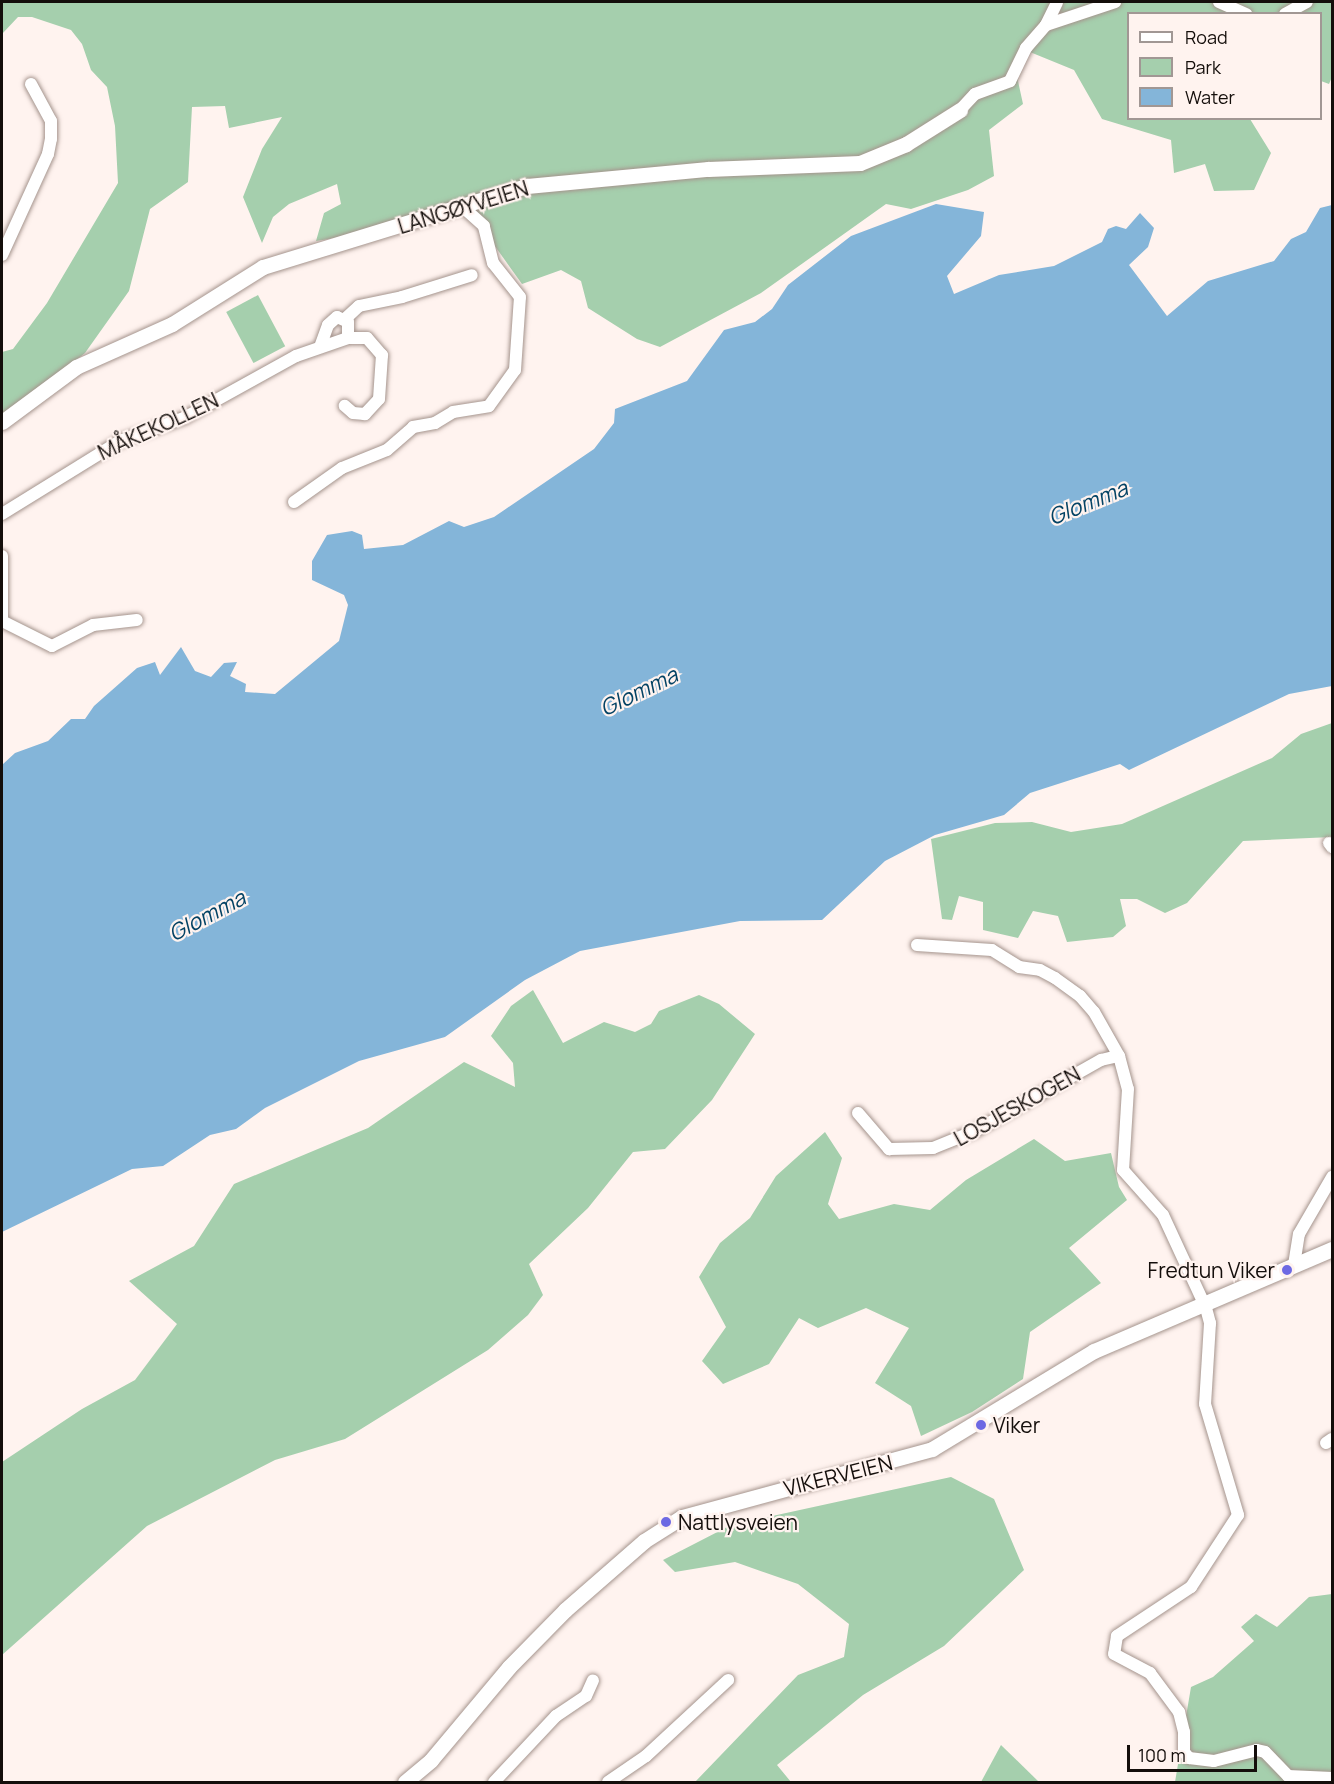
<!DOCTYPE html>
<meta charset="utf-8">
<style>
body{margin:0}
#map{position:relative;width:1334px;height:1784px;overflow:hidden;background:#fff3ef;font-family:Manrope,sans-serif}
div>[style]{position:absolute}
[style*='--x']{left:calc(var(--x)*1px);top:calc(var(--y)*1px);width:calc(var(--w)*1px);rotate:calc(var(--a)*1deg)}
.green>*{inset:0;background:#a5cfad;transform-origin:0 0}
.water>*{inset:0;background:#84b5d9}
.roads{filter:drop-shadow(0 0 2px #a5948d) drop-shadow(0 0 2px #a5948d)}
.minor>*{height:12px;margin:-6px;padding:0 6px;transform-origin:6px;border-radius:6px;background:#fff}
.major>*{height:15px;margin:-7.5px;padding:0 7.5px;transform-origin:7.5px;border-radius:7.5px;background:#fff}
.dots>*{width:16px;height:16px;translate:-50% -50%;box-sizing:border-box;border:3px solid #fff3ef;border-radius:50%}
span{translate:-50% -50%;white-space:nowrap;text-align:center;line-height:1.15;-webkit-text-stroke:4.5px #fff3ef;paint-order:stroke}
.street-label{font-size:21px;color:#140e0b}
.poi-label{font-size:21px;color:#140e0b}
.right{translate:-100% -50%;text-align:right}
.left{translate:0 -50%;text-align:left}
.water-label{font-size:22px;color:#034264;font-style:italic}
.frame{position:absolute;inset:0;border:3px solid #140e0b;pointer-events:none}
.legend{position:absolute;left:1127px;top:12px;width:195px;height:108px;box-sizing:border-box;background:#fff3ef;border:2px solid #a19794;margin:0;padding:8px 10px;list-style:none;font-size:18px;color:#140e0b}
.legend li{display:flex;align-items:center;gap:12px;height:30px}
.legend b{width:30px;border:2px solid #a19794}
.scale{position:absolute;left:1127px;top:1745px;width:130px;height:27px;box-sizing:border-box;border:3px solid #140e0b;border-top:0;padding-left:8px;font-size:18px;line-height:21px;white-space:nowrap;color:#140e0b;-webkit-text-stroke:4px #fff3ef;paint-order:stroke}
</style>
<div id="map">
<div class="green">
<i style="clip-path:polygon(2px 2px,1332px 2px,1332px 77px,1329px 84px,1321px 81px,1320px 14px,1128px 14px,1128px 118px,1250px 119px,1271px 153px,1254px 190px,1214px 191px,1205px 164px,1174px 173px,1171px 140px,1102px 119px,1074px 70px,1025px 50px,1016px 72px,1023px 104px,989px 130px,994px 176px,968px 190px,911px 209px,886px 204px,761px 293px,660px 347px,637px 339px,588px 308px,581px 281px,561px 270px,522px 284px,477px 221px,452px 204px,348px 236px,316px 241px,324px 213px,341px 204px,337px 184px,289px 204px,273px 217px,262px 243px,243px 197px,262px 149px,282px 117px,229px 128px,225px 106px,192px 107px,188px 182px,150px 209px,129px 291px,85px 353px,2px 419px,2px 352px,13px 349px,47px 303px,118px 183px,115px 126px,107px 87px,91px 70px,82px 44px,71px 30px,32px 17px,18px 17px,2px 34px)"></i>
<i style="left:258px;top:295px;width:58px;height:36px;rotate:62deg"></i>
<i style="clip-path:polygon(1332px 723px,1332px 837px,1243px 841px,1187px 903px,1165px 913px,1137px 899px,1120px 899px,1126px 926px,1113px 937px,1067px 942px,1058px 916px,1033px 911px,1018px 938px,983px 930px,983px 902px,959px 896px,952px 920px,942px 919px,931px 839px,995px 823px,1032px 822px,1071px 832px,1122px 824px,1272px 758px,1301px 734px)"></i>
<i style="clip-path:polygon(533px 990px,563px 1043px,604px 1022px,635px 1032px,651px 1024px,659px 1011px,699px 995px,719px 1004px,755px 1034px,712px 1100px,665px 1149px,633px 1152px,588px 1208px,529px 1264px,543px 1295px,528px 1315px,488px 1350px,345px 1439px,275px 1460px,147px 1526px,2px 1655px,2px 1462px,82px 1409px,135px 1380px,177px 1324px,129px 1281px,194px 1246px,234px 1184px,368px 1128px,464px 1062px,515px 1087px,513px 1063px,491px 1036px,511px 1006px)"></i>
<i style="clip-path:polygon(825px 1132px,842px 1158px,828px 1204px,839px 1219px,894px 1204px,930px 1210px,966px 1180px,1034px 1139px,1065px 1161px,1111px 1153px,1119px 1187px,1127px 1200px,1069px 1248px,1101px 1283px,1030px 1332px,1023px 1379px,972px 1412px,921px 1436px,911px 1406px,875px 1383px,909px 1328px,866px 1308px,818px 1328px,799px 1318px,769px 1364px,723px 1384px,702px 1361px,726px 1327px,699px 1277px,720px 1243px,750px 1218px,776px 1176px)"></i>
<i style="clip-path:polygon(951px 1477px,994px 1499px,1024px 1570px,944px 1646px,863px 1695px,777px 1765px,791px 1782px,695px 1782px,798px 1675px,844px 1657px,849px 1624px,798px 1584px,735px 1562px,675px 1572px,663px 1560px,731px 1525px)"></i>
<i style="clip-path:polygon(1332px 1594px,1332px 1782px,1175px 1782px,1191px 1687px,1213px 1677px,1254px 1641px,1241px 1627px,1256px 1614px,1277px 1627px,1309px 1597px)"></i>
<i style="clip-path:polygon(1001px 1745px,1039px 1782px,981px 1782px)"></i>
</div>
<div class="water">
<i style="clip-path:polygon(936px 204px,984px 212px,981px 236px,947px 276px,954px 294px,999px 275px,1054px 266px,1102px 242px,1108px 229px,1116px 226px,1126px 229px,1140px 213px,1154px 228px,1148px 247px,1129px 265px,1167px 316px,1208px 281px,1274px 261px,1291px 239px,1306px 232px,1320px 208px,1332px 205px,1332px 686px,1289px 694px,1129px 770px,1120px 764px,1030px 793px,1004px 815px,935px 835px,885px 861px,822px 920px,740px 921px,580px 951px,525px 980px,445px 1037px,359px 1061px,265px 1108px,236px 1129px,210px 1135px,163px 1166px,132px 1169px,2px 1232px,2px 765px,15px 753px,48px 741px,71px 719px,85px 719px,94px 706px,137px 668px,155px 662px,160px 675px,181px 647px,195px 671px,211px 677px,224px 663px,237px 662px,230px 676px,246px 684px,245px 692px,275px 694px,339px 641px,348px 605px,344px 595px,312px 580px,312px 561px,327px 535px,352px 531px,362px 535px,364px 549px,403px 545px,449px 521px,464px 527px,494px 517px,594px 449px,614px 423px,615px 409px,687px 381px,724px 330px,755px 322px,772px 309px,788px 285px,851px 236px)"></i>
</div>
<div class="roads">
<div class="minor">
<i style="--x:1219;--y:2;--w:30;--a:24"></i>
<i style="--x:1285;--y:14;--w:25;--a:-29"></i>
<i style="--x:1046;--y:25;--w:73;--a:-18.4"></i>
<i style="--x:960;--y:110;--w:22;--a:-47"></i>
<i style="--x:975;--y:94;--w:37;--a:-20"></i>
<i style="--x:1010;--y:81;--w:37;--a:-64"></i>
<i style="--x:1026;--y:48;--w:30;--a:-49"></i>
<i style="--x:1046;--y:25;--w:25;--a:-64"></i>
<i style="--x:2;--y:255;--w:111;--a:-65.5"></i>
<i style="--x:48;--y:154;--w:15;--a:-79"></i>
<i style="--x:51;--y:139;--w:18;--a:-90"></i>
<i style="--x:51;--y:121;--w:42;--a:-118.4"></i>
<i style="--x:345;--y:319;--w:19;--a:-43"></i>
<i style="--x:359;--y:306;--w:44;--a:-11.8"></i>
<i style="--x:402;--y:297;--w:73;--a:-17.4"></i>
<i style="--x:320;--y:347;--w:23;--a:-70"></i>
<i style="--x:328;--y:325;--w:12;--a:-42"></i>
<i style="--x:337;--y:317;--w:12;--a:24"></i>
<i style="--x:348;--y:322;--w:16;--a:90"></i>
<i style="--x:294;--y:502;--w:59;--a:-35.3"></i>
<i style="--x:342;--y:468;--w:48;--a:-21.8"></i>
<i style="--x:387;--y:450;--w:35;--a:-41"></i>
<i style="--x:413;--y:427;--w:22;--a:-10"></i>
<i style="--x:435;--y:423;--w:21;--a:-31"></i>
<i style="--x:453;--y:412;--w:36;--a:-9"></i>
<i style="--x:489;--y:406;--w:44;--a:-54.2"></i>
<i style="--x:515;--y:370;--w:73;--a:-86.1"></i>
<i style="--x:520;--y:297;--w:43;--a:-128.5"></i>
<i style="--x:493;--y:263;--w:38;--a:-104"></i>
<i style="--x:484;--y:226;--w:30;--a:-138"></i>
<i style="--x:2;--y:514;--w:139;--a:-31.7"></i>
<i style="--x:120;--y:441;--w:68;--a:-19.8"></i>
<i style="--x:184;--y:418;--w:128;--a:-29"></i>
<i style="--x:296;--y:356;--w:55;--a:-19.1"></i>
<i style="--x:348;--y:338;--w:19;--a:0"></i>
<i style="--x:367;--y:338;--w:23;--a:49"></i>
<i style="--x:382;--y:355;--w:44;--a:93.9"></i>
<i style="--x:379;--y:399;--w:21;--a:133"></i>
<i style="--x:365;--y:414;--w:12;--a:-175"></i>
<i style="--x:353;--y:413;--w:11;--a:-139"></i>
<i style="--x:2;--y:556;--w:63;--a:90"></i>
<i style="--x:2;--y:621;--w:56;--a:26.6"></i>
<i style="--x:52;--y:646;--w:46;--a:-27.1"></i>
<i style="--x:93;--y:625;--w:44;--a:-6.5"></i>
<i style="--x:1329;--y:843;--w:5;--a:53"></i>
<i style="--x:917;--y:945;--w:75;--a:3.8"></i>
<i style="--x:992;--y:950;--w:32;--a:32"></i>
<i style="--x:1019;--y:967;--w:21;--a:8"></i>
<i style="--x:1040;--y:970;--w:17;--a:28"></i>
<i style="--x:1055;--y:978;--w:31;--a:36"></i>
<i style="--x:1080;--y:996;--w:21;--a:49"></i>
<i style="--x:1094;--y:1012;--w:51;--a:60.4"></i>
<i style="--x:1119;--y:1056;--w:34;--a:75"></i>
<i style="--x:1128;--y:1089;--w:81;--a:93.5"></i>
<i style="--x:1123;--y:1170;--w:60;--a:48.4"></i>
<i style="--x:1163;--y:1215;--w:102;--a:65.2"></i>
<i style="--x:1206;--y:1308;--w:16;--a:75"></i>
<i style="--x:1210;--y:1323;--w:81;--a:93.5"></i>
<i style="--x:1205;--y:1404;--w:116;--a:73.4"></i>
<i style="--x:1238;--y:1515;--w:86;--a:123.1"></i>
<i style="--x:1191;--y:1587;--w:89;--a:146.5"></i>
<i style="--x:1117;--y:1636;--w:18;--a:99"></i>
<i style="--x:1114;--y:1654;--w:41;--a:27.8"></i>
<i style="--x:1150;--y:1673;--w:49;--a:53.4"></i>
<i style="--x:1179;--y:1712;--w:21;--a:76"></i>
<i style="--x:1184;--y:1732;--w:20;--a:90"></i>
<i style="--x:1184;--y:1752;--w:8;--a:50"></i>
<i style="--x:1189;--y:1758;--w:25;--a:7"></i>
<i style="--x:1214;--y:1761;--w:44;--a:-14.3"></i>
<i style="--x:1257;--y:1750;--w:8;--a:14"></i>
<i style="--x:1265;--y:1752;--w:33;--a:46"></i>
<i style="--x:1288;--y:1776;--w:44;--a:2.6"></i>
<i style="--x:858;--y:1113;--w:48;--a:49.3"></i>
<i style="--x:889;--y:1149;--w:44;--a:-1.3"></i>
<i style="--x:933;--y:1148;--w:45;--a:-22"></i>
<i style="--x:975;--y:1131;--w:145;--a:-29.4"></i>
<i style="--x:1101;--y:1060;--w:18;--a:-13"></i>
<i style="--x:1294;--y:1265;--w:31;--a:-81"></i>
<i style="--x:1299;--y:1234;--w:66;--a:-59.9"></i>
<i style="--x:1326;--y:1443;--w:7;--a:-34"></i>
<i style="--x:494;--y:1782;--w:91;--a:-46.8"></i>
<i style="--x:556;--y:1716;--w:36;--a:-34"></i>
<i style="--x:586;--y:1696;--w:17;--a:-66"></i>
<i style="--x:608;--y:1782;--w:46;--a:-34.4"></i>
<i style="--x:646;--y:1756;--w:112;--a:-42.8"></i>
</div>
<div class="major">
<i style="--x:2;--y:422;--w:92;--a:-36.6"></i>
<i style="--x:76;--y:367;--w:105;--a:-24.1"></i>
<i style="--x:172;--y:324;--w:107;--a:-32.1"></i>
<i style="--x:263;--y:267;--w:276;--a:-17.1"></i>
<i style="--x:527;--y:186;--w:182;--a:-5.4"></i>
<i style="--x:708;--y:169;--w:152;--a:-2.3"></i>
<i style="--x:860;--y:163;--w:50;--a:-22.4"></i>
<i style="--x:906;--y:144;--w:64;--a:-32.2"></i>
<i style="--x:405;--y:1782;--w:34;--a:-40"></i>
<i style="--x:431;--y:1760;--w:121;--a:-50"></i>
<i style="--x:509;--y:1667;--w:80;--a:-45.5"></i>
<i style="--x:565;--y:1610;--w:105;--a:-41.1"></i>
<i style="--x:644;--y:1541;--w:45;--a:-32.3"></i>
<i style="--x:682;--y:1517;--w:259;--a:-15.2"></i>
<i style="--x:932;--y:1449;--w:189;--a:-31.2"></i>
<i style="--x:1094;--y:1351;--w:259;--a:-23.2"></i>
</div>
</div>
<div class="dots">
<i style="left:1287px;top:1270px;background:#6d69e3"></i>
<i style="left:981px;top:1425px;background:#6d69e3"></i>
<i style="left:666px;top:1522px;background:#6d69e3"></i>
</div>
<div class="street-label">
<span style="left:463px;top:207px;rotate:-17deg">LANGØYVEIEN</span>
<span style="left:158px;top:426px;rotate:-25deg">MÅKEKOLLEN</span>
<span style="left:1017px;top:1106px;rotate:-29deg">LOSJESKOGEN</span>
<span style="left:838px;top:1475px;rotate:-14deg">VIKERVEIEN</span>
</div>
<div class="poi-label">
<span class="right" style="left:1275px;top:1270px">Fredtun Viker</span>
<span class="left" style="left:993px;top:1425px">Viker</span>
<span class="left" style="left:678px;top:1522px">Nattlysveien</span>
</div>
<div class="water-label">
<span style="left:1088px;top:503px;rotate:-22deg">Glomma</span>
<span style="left:639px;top:692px;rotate:-26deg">Glomma</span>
<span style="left:207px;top:916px;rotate:-28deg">Glomma</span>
</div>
<div class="frame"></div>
<ul class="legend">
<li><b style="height:8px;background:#fff"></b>Road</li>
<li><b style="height:16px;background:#a5cfad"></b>Park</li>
<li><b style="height:16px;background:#84b5d9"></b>Water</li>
</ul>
<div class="scale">100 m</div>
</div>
